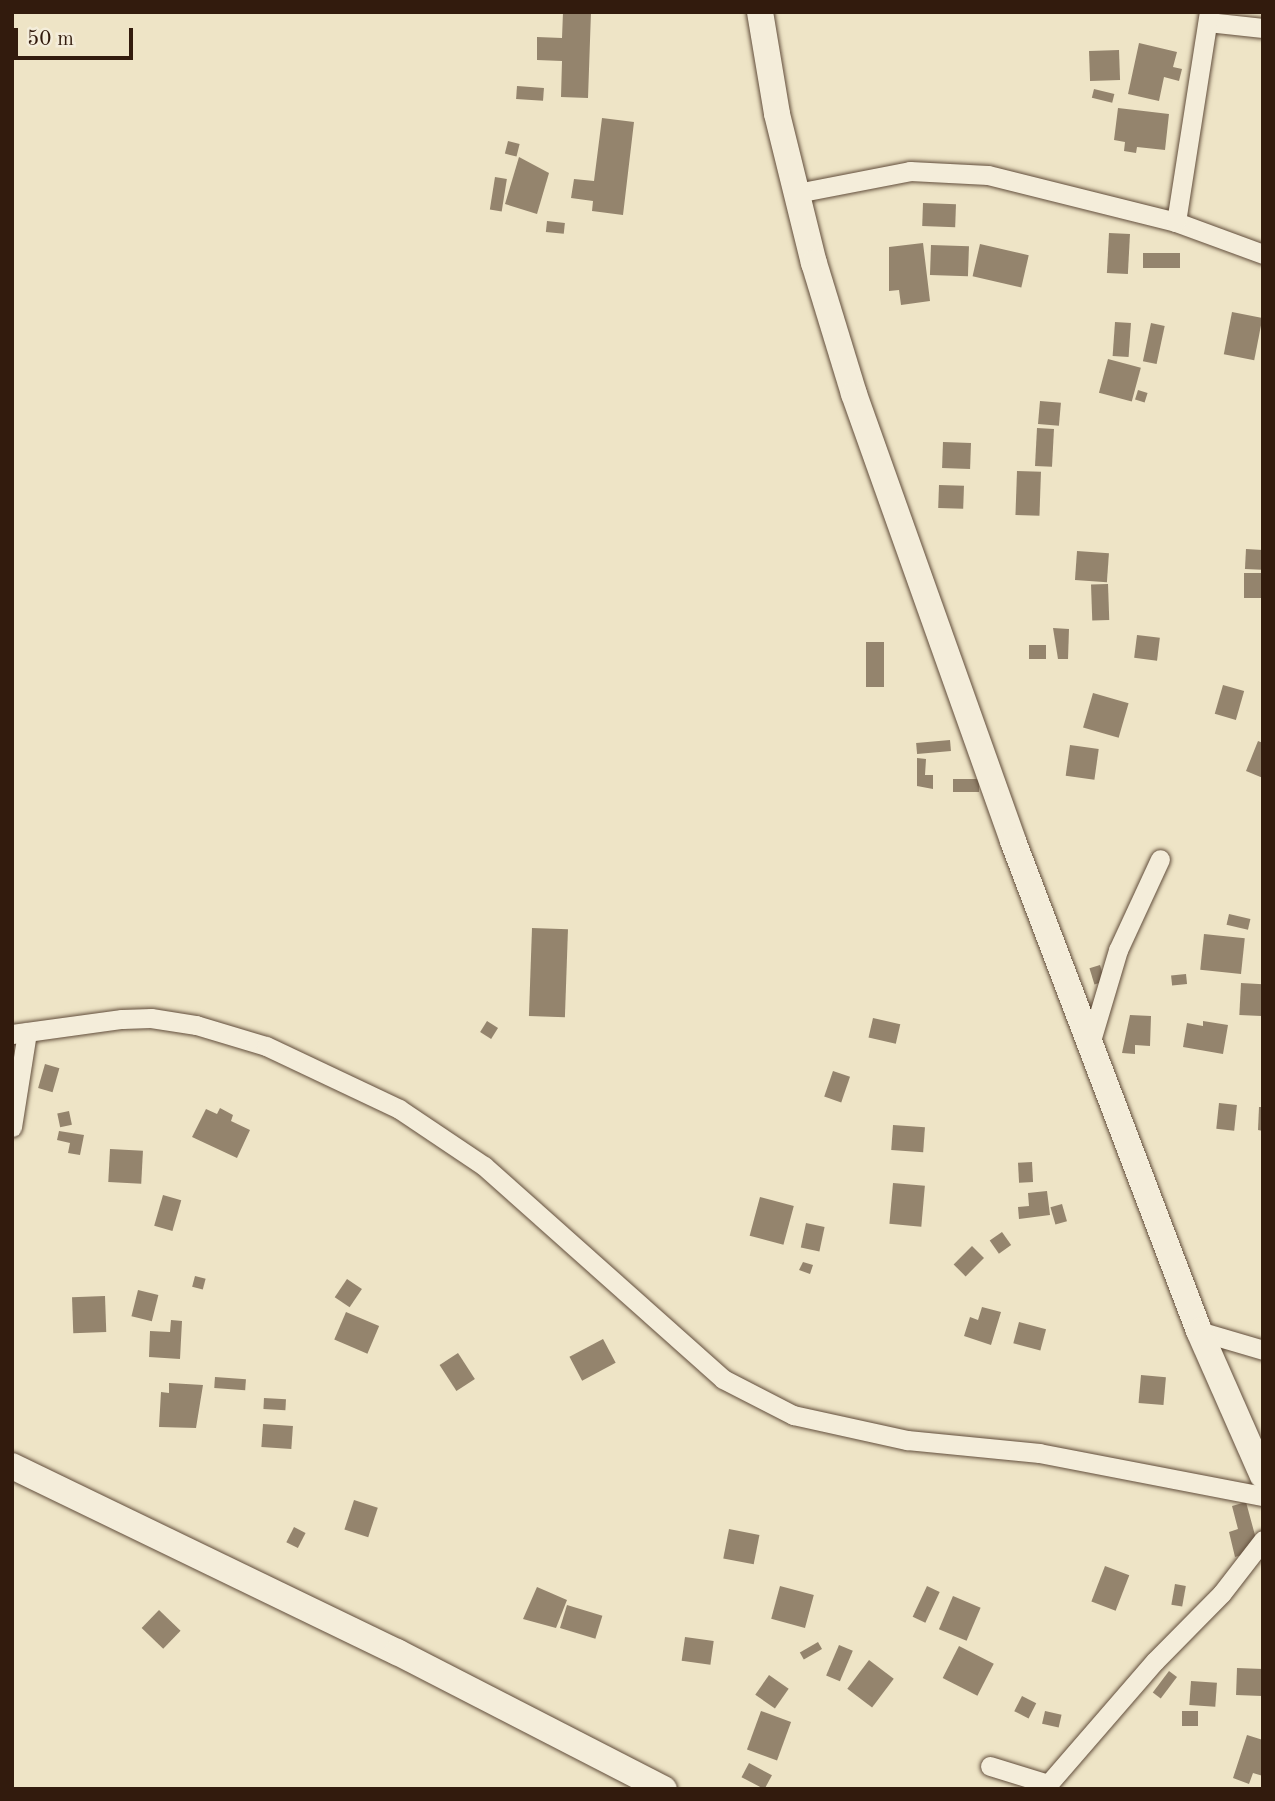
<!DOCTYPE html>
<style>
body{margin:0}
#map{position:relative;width:1275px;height:1801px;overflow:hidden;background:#eee4c6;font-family:"Old Standard TT",serif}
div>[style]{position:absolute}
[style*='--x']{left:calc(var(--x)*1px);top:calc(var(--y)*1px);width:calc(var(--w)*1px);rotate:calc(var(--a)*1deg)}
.building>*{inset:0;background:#94846d;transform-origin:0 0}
.roads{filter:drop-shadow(0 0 2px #614d3b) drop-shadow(0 0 2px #614d3b)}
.street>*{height:19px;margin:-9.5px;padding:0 9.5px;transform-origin:9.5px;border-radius:9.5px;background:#f4edda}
.secondary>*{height:26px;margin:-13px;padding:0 13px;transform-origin:13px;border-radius:13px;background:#f4edda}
span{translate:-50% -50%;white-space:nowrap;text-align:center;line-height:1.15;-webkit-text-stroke:7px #f4edda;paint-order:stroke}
.frame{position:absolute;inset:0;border:14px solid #321b0d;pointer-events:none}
.scale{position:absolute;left:14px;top:28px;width:119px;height:32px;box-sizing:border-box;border:4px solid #321b0d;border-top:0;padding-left:9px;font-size:21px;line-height:24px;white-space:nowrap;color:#321b0d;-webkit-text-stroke:5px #f4edda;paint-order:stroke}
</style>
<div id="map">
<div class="building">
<i style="clip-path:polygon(563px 12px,591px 12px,588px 98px,561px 97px,562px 61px,537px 60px,537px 37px,562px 38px)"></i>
<i style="clip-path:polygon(1139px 43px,1177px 52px,1173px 67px,1182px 69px,1179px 81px,1164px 77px,1159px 101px,1128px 94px)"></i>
<i style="left:1119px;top:50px;width:30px;height:30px;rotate:88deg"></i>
<i style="left:517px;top:86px;width:27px;height:13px;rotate:4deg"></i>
<i style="left:1094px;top:89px;width:21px;height:9px;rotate:14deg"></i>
<i style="clip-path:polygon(1118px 108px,1169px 114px,1165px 150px,1137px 147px,1136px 153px,1124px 151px,1125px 142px,1114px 140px)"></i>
<i style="clip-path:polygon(602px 118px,634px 122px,623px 215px,592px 211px,593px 201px,571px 198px,574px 179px,594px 181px)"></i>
<i style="left:508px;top:141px;width:12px;height:13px;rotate:14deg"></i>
<i style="clip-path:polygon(519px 157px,549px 173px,537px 214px,505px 204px)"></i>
<i style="left:495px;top:177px;width:12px;height:33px;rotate:9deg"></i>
<i style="left:923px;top:203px;width:33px;height:23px;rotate:2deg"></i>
<i style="left:547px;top:221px;width:18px;height:11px;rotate:6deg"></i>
<i style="left:1109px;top:233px;width:21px;height:40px;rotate:3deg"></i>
<i style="clip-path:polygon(923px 243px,930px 301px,901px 305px,899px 290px,889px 291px,889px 247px)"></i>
<i style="left:980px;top:244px;width:50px;height:33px;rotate:13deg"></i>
<i style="left:931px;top:245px;width:38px;height:30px;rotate:2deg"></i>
<i style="left:1143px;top:253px;width:37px;height:15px"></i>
<i style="left:1232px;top:312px;width:31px;height:43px;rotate:11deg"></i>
<i style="left:1115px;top:322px;width:16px;height:34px;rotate:4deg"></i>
<i style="left:1151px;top:323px;width:14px;height:39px;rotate:12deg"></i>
<i style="left:1108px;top:359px;width:34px;height:35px;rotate:15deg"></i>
<i style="left:1138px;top:390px;width:10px;height:10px;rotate:17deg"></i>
<i style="left:1040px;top:401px;width:21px;height:23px;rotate:5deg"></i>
<i style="left:1037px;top:428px;width:17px;height:38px;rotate:3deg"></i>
<i style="left:943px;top:442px;width:28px;height:26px;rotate:2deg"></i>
<i style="left:1017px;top:471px;width:24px;height:44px;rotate:2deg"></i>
<i style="left:939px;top:485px;width:25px;height:23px;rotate:2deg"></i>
<i style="left:1246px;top:549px;width:17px;height:20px;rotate:3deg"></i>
<i style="left:1077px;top:551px;width:32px;height:29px;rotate:4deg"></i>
<i style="left:1263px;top:573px;width:25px;height:19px;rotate:90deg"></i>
<i style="left:1108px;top:584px;width:36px;height:17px;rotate:88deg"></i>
<i style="clip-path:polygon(1053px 628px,1069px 629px,1068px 659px,1058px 659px)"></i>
<i style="left:1137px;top:635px;width:23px;height:23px;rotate:7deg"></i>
<i style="left:884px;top:642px;width:45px;height:18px;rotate:90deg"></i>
<i style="left:1046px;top:645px;width:14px;height:17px;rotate:90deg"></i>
<i style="left:1223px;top:685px;width:22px;height:30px;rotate:16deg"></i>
<i style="left:1093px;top:693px;width:37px;height:36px;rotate:16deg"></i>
<i style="left:950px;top:740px;width:11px;height:34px;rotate:85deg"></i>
<i style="clip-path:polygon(1258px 741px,1263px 743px,1263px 778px,1246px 771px)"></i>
<i style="left:1070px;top:745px;width:29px;height:31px;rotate:8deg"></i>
<i style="clip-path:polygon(917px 758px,926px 759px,925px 775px,933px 775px,933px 789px,917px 786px)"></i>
<i style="left:953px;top:779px;width:26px;height:13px"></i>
<i style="left:1229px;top:914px;width:22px;height:11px;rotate:13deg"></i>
<i style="left:532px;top:928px;width:36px;height:88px;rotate:2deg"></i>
<i style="left:1204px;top:934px;width:41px;height:36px;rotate:6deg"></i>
<i style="left:1100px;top:965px;width:17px;height:11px;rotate:73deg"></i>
<i style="left:1186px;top:974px;width:10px;height:15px;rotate:84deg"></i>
<i style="left:1241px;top:983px;width:22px;height:32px;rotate:3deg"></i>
<i style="clip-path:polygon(1130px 1015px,1151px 1016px,1150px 1046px,1135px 1045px,1135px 1054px,1122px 1053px)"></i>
<i style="left:873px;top:1018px;width:28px;height:20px;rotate:13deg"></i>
<i style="left:487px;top:1021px;width:13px;height:13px;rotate:32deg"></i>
<i style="clip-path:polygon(1203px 1021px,1228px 1025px,1223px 1054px,1183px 1047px,1187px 1023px,1203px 1026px)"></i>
<i style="left:45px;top:1064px;width:15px;height:25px;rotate:16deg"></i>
<i style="left:833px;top:1071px;width:18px;height:27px;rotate:19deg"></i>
<i style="left:1219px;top:1103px;width:18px;height:26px;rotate:6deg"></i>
<i style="clip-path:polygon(1259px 1107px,1263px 1107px,1263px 1131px,1258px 1130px)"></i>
<i style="clip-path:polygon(220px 1108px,233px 1115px,231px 1121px,250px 1130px,237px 1158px,192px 1137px,206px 1109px,217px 1114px)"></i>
<i style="left:69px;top:1111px;width:14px;height:12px;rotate:78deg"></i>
<i style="left:893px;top:1125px;width:32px;height:25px;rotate:4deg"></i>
<i style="clip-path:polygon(59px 1131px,84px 1135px,80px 1155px,68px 1153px,70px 1143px,57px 1140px)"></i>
<i style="left:110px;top:1149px;width:33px;height:33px;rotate:3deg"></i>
<i style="left:1032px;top:1162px;width:20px;height:14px;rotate:87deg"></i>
<i style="left:893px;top:1183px;width:32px;height:41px;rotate:5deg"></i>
<i style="clip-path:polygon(1047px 1191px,1050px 1215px,1019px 1219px,1018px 1207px,1029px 1206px,1028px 1193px)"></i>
<i style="left:163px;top:1195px;width:19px;height:32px;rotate:16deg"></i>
<i style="left:760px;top:1197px;width:35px;height:40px;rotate:15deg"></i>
<i style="left:1062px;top:1204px;width:18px;height:12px;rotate:74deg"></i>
<i style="left:806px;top:1223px;width:19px;height:25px;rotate:12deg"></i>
<i style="left:1002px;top:1232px;width:16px;height:15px;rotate:55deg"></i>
<i style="left:972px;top:1246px;width:17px;height:26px;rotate:45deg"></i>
<i style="clip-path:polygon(803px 1262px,813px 1265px,810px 1274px,799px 1270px)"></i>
<i style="left:195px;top:1276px;width:11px;height:11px;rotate:15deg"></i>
<i style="left:347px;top:1279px;width:18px;height:22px;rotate:34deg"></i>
<i style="left:138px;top:1290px;width:21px;height:27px;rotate:14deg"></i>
<i style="left:105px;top:1296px;width:36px;height:33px;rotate:88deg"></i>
<i style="clip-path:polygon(982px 1307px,1001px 1312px,991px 1345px,964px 1336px,970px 1317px,978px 1320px)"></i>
<i style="left:346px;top:1312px;width:36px;height:30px;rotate:23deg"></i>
<i style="clip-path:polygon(171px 1320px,182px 1321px,180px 1359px,149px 1357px,150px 1331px,170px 1332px)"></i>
<i style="left:1019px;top:1322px;width:28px;height:22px;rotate:15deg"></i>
<i style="left:603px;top:1339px;width:27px;height:38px;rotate:62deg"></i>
<i style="left:458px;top:1353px;width:31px;height:22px;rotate:57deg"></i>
<i style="left:1141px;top:1375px;width:25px;height:28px;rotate:5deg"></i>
<i style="left:215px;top:1377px;width:31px;height:11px;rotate:4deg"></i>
<i style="clip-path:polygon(169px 1383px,203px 1385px,196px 1428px,159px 1427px,161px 1392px,169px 1393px)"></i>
<i style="left:264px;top:1398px;width:22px;height:11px;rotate:3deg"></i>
<i style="left:263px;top:1424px;width:30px;height:23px;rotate:4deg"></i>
<i style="left:354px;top:1500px;width:25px;height:31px;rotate:18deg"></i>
<i style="clip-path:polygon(1246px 1502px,1259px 1550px,1235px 1557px,1229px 1532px,1238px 1529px,1232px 1506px)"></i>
<i style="left:294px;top:1527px;width:13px;height:17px;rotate:27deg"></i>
<i style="left:729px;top:1529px;width:31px;height:30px;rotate:11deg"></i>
<i style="left:1105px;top:1566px;width:26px;height:38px;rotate:21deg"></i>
<i style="left:1175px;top:1584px;width:11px;height:21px;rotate:10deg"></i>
<i style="left:780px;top:1586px;width:35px;height:34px;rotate:15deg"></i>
<i style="left:927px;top:1586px;width:14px;height:34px;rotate:25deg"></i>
<i style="clip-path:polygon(537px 1587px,567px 1600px,556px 1628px,523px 1619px)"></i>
<i style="left:953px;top:1596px;width:30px;height:36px;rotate:23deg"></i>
<i style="left:567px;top:1605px;width:37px;height:24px;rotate:17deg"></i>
<i style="left:159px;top:1610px;width:30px;height:25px;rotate:44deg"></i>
<i style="left:685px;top:1637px;width:29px;height:24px;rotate:8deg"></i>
<i style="left:818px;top:1642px;width:8px;height:21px;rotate:60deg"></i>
<i style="left:839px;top:1645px;width:15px;height:33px;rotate:23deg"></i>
<i style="left:959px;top:1646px;width:39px;height:36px;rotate:27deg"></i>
<i style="left:869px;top:1660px;width:31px;height:36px;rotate:37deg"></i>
<i style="left:1237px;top:1668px;width:26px;height:27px;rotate:2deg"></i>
<i style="left:1169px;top:1671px;width:10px;height:27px;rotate:37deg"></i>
<i style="left:769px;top:1675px;width:24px;height:24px;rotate:35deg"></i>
<i style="left:1191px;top:1681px;width:26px;height:24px;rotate:4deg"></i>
<i style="left:1022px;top:1696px;width:16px;height:17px;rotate:27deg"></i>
<i style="left:761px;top:1711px;width:32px;height:41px;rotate:20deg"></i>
<i style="left:1045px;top:1711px;width:17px;height:13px;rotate:13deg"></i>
<i style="left:1182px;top:1711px;width:16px;height:15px"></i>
<i style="clip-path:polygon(1247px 1735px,1263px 1740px,1263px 1776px,1253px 1773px,1249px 1784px,1233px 1778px)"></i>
<i style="left:749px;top:1763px;width:26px;height:16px;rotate:28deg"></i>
</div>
<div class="roads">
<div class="street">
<i style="--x:1208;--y:22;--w:55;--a:6.2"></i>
<i style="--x:797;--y:193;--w:115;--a:-11"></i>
<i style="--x:910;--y:171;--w:78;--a:2.9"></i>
<i style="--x:988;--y:175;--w:194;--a:14"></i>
<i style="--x:1176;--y:222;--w:93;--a:20.2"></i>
<i style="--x:1176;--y:222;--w:213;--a:-81.1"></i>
<i style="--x:12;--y:1034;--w:111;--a:-7.8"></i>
<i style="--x:122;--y:1019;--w:29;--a:-2"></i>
<i style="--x:151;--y:1018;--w:46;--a:8.8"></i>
<i style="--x:196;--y:1025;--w:73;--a:16.7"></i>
<i style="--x:266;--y:1046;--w:147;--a:25.3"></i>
<i style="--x:399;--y:1109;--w:102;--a:33.8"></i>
<i style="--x:484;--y:1166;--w:320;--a:41.7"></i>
<i style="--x:723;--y:1379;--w:79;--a:27.2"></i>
<i style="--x:793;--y:1415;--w:117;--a:12.4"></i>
<i style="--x:907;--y:1440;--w:133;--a:5.6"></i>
<i style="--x:1039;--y:1453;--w:228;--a:10.9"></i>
<i style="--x:1090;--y:1044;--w:98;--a:-73.4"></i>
<i style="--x:1118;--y:950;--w:100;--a:-65.2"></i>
<i style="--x:12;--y:1127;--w:96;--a:-81"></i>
<i style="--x:1199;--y:1331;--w:67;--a:16.5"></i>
<i style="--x:990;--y:1766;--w:61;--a:17.2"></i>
<i style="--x:1044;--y:1789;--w:169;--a:-49.1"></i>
<i style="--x:1155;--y:1661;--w:95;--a:-45.4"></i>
<i style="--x:1222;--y:1593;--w:67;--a:-52.3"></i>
</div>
<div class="secondary">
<i style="--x:760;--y:12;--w:103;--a:80.5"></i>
<i style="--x:777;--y:114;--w:154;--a:76.1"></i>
<i style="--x:814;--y:263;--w:137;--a:73"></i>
<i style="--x:854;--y:394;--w:474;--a:70.4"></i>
<i style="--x:1013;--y:841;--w:524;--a:69.21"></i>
<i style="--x:1199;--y:1331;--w:158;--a:66.2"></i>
<i style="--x:12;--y:1466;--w:428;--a:25.8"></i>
<i style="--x:397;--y:1652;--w:300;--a:27.2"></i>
</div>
</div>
<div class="frame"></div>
<div class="scale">50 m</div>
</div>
